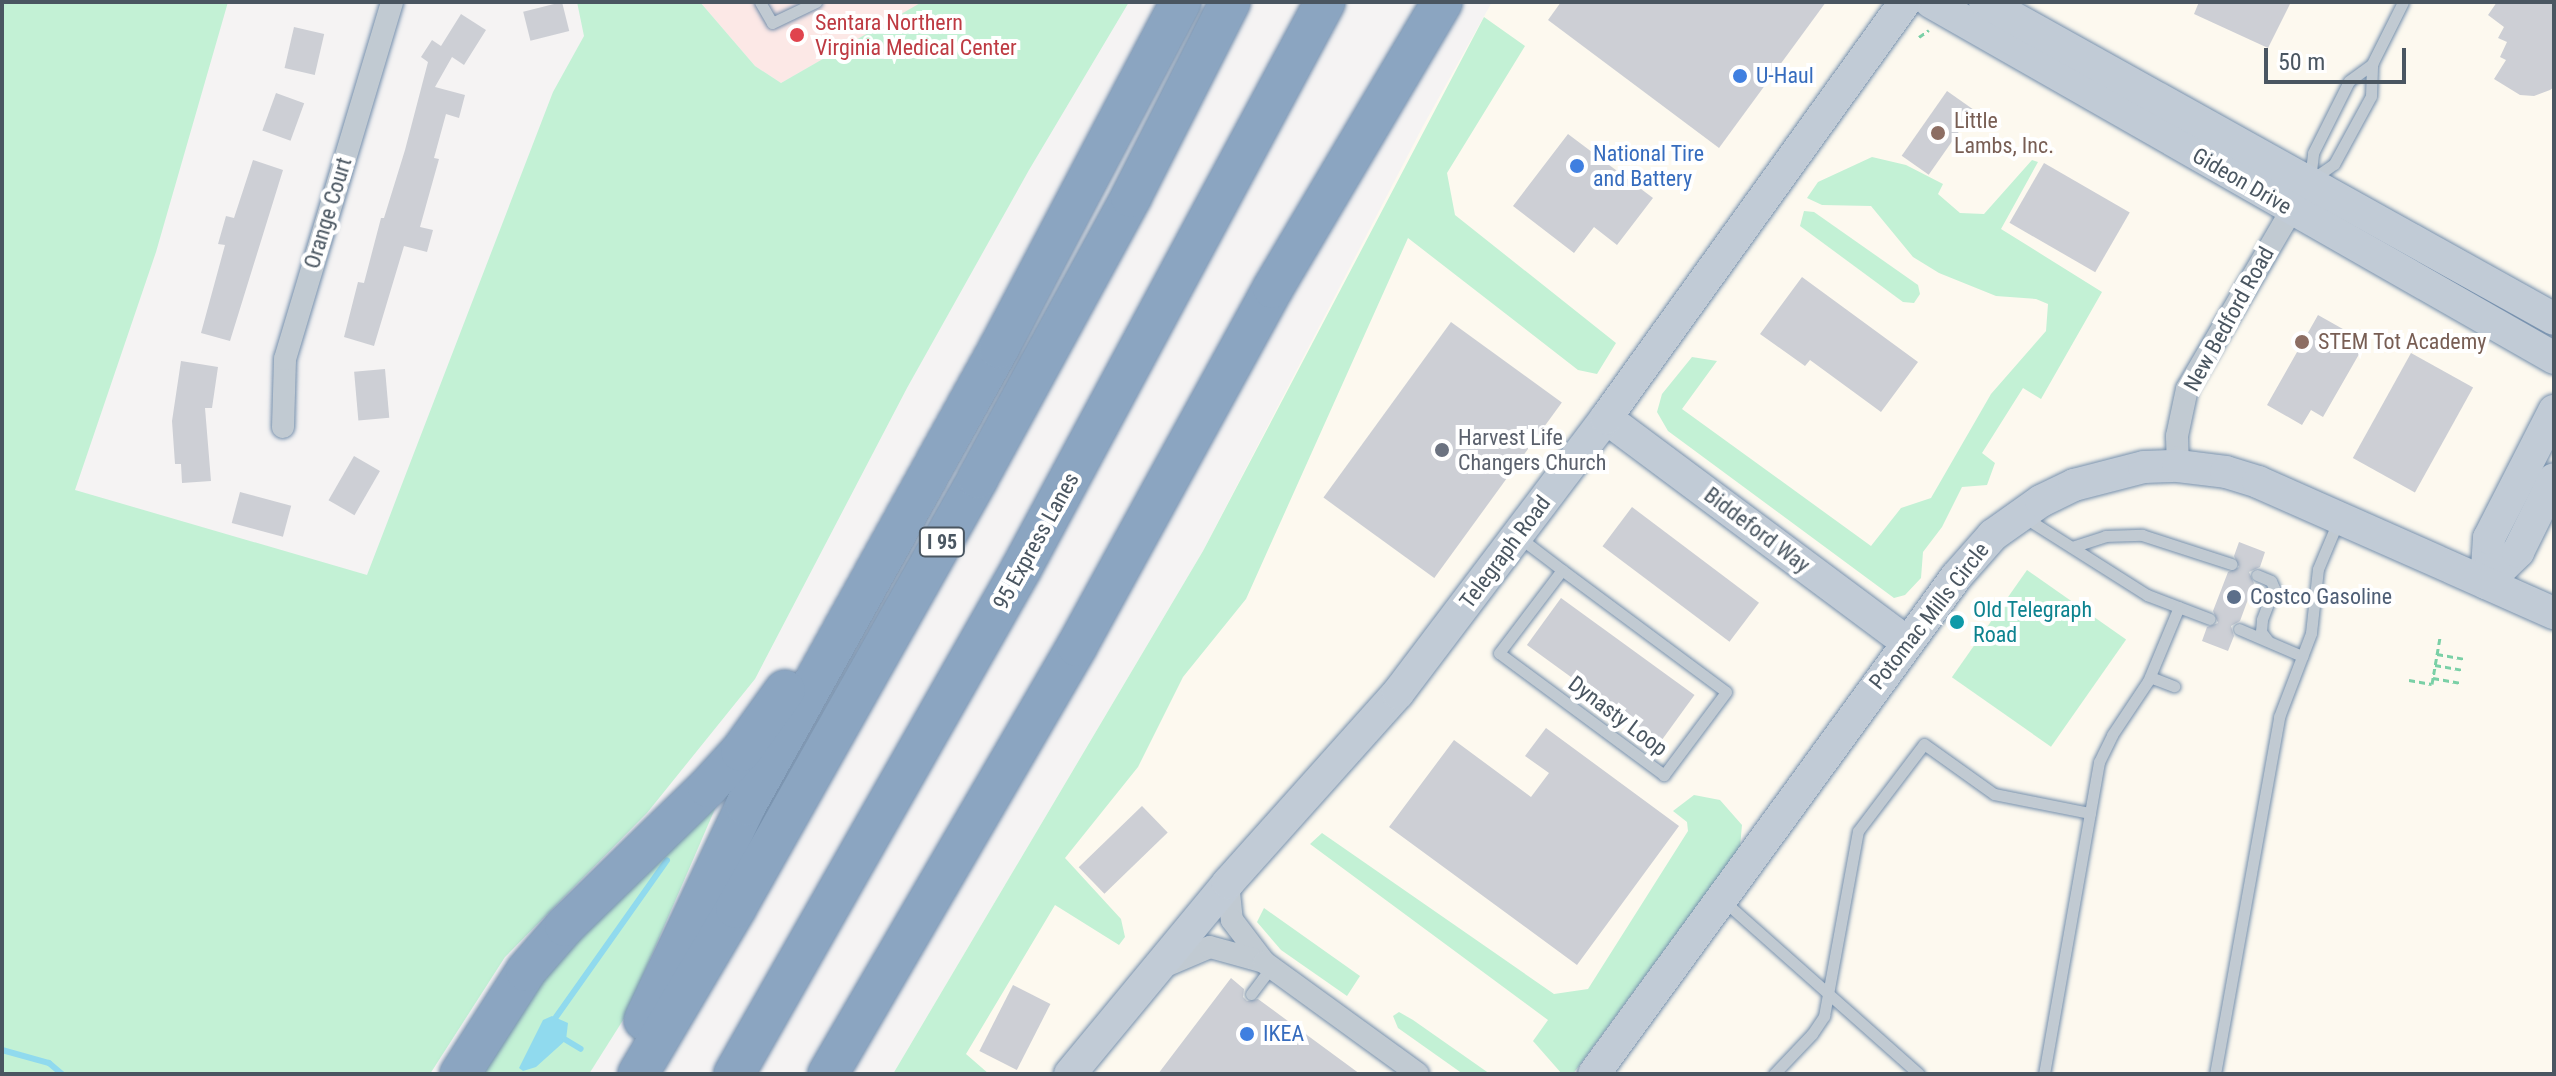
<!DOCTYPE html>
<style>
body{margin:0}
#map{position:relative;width:2556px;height:1076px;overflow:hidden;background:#f5f3f3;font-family:"Roboto Condensed",sans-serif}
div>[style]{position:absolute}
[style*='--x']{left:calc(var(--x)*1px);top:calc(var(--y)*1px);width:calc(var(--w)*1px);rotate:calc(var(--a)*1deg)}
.commercial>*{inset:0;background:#fdf9ef}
.medical>*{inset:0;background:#fce8e6}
.green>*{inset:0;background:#c3f1d5;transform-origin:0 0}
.water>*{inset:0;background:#90daee}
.stream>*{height:6px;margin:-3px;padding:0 3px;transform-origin:3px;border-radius:3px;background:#90daee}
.building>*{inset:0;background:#cdcfd5;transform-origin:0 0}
.path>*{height:3px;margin-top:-1.5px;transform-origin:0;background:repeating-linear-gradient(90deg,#7ad0a6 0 6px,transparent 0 10px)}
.roads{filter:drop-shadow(0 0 2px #7690ad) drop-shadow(0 0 2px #7690ad)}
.lane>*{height:11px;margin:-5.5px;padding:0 5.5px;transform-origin:5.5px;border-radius:5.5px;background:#c1cad2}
.street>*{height:22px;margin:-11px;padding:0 11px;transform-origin:11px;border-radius:11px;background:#c1cad2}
.secondary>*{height:32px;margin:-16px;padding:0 16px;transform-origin:16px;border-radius:16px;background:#c1cbd6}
.highway>*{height:40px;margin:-20px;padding:0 20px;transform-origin:20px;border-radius:20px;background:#8ba5c1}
.dots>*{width:22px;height:22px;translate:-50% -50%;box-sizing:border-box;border:4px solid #fff;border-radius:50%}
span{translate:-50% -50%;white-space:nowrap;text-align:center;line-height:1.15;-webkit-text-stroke:8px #fff;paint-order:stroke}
.shield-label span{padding:2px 6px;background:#fff;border:2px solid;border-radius:6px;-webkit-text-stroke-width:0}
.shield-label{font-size:20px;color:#4a5661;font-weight:700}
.health-label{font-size:22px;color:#be3a42}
.left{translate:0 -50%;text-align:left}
.shop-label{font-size:22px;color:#366cbe}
.education-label{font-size:22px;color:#785e54}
.street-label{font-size:22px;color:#4a5661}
.worship-label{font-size:22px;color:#5b616d}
.service-label{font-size:22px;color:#4e5e75}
.culture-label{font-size:22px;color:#0d838f}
.frame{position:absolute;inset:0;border:4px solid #4a5661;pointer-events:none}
.scale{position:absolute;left:2264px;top:48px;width:142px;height:36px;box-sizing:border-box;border:4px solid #4a5661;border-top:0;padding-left:10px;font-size:24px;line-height:28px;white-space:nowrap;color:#4a5661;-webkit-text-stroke:6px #fff;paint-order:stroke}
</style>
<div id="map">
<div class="commercial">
<i style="clip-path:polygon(1492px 2px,2554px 2px,2554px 1074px,893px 1074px,1203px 551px,1423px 126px)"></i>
</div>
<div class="medical">
<i style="clip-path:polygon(700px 2px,923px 2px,781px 83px,755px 66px)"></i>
</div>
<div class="green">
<i style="clip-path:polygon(2px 2px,228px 2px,156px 252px,75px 490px,367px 575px,553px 92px,584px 36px,577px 2px,700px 2px,755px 66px,781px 83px,922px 2px,1129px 2px,1029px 170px,907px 388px,755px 679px,647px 813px,505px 957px,430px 1074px,2px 1074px)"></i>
<i style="clip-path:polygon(1484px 17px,1525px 46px,1447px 173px,1455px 215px,1616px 343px,1597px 374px,1578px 370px,1408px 238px,1246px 599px,1183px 677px,1138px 767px,1065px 858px,1121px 919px,1125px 937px,1119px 945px,1055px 905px,966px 1054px,989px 1074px,893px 1074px,1203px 551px)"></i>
<i style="clip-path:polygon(1872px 157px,1906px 165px,1943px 184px,1938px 194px,1960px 213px,1984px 214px,2032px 160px,2038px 162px,2001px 229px,2102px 292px,2041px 399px,2023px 388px,1982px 453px,1995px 463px,1987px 485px,1962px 487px,1942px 527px,1923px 552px,1921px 578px,1905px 595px,1894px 598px,1668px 431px,1657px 412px,1662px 394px,1692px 357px,1717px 361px,1682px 409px,1871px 546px,1901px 508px,1931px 498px,1991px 394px,2046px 331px,2048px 304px,2036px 299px,1996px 296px,1939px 273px,1913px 257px,1871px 206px,1822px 205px,1807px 198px,1818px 182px)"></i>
<i style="clip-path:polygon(1804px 211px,1814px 212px,1918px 285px,1920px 294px,1914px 303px,1903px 302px,1800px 226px)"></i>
<i style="left:2027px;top:570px;width:121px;height:131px;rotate:35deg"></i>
<i style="clip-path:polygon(724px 788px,625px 1017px,589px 1074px,474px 1074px,549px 961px)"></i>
<i style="clip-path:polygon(1694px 795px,1720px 800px,1742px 825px,1740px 847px,1573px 1074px,1562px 1074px,1533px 1041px,1548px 1020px,1310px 844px,1322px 833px,1554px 994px,1588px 989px,1688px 831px,1687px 822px,1673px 811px)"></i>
<i style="clip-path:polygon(1264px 908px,1360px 976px,1347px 996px,1281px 950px,1257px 922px)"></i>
<i style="clip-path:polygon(1399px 1012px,1413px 1020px,1490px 1074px,1463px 1074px,1398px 1028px,1393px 1016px)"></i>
</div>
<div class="water">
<i style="clip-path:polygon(552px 1016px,568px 1023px,566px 1040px,536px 1067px,523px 1071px,519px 1068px,543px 1020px)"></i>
</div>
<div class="stream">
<i style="--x:556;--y:1017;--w:192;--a:-54.7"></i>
<i style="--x:566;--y:1040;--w:17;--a:31"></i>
<i style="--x:2;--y:1050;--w:49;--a:15.5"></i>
<i style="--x:49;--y:1063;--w:17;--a:40"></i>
</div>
<div class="building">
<i style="left:562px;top:2px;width:30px;height:40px;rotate:76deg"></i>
<i style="clip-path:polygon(1561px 2px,1826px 2px,1719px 148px,1548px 20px)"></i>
<i style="clip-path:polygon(2199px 2px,2291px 2px,2268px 48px,2194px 14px)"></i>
<i style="clip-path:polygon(2497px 2px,2554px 2px,2554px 87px,2550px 90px,2534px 96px,2520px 95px,2494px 79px,2506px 60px,2500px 57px,2507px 42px,2498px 38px,2504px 27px,2488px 15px)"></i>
<i style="clip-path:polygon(461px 14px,486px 30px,464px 65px,452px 57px,435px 87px,465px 95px,459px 118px,446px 114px,434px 158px,439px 159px,420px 227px,433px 230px,427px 252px,404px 246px,374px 346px,344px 337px,358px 282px,364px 283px,381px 218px,384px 218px,405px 150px,428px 62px,421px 57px,432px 40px,441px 46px)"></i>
<i style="left:294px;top:27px;width:31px;height:42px;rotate:13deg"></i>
<i style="left:1947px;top:91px;width:33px;height:79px;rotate:35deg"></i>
<i style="left:276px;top:93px;width:30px;height:40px;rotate:20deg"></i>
<i style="clip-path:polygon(1568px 134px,1653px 198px,1617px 245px,1594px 227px,1574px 253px,1513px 206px)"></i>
<i style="clip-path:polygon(253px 160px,283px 170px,230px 341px,201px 333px,225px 245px,218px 244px,226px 216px,234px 218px)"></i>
<i style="left:2044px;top:163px;width:99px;height:69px;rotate:30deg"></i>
<i style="clip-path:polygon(1802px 277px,1918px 362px,1881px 412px,1810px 360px,1805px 366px,1760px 334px)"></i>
<i style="clip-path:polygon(2318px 315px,2366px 342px,2323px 417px,2311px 410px,2302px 425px,2267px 405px)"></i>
<i style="left:1451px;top:322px;width:137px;height:217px;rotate:36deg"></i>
<i style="left:2411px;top:353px;width:71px;height:120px;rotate:29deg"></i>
<i style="clip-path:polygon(181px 361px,218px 367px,212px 408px,205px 408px,211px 481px,182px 483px,181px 464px,175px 464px,172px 421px)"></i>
<i style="left:385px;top:369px;width:49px;height:31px;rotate:85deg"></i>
<i style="left:354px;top:456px;width:30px;height:51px;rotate:30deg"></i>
<i style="left:240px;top:492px;width:53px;height:32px;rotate:15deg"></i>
<i style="left:1632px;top:507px;width:159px;height:49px;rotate:37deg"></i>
<i style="clip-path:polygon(2239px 542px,2265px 552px,2260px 567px,2249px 572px,2254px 583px,2240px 621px,2231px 626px,2234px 636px,2228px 651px,2202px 641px,2207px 627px,2218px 623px,2213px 611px,2228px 572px,2239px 567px,2234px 556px)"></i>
<i style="left:1561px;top:598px;width:165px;height:58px;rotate:36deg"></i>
<i style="clip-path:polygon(1546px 728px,1679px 826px,1577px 965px,1389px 827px,1454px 740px,1531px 797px,1549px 773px,1525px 756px)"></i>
<i style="left:1142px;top:806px;width:37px;height:88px;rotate:46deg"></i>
<i style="clip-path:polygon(1231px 978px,1244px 989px,1243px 997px,1247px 1001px,1258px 999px,1360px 1074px,1158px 1074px)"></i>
<i style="left:1013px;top:985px;width:42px;height:74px;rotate:27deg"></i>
</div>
<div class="path">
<i style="--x:1919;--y:37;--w:12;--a:-35"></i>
<i style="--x:2437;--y:654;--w:28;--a:10"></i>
<i style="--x:2435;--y:665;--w:28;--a:10"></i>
<i style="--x:2433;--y:678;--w:27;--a:10"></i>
<i style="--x:2409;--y:680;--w:23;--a:10"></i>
<i style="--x:2432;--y:684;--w:48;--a:-80.3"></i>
</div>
<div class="roads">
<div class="lane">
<i style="--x:760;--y:2;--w:24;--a:60"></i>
<i style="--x:772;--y:23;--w:49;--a:-25.5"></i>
<i style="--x:2310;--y:179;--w:26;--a:-83"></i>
<i style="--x:2313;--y:153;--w:80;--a:-63.4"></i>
<i style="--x:2349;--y:81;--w:29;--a:-36"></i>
<i style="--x:2311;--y:180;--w:28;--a:-35"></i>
<i style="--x:2334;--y:164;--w:77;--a:-61.4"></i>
<i style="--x:2371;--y:96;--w:32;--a:-88"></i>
<i style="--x:2372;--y:64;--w:69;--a:-63.4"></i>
<i style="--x:2024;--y:517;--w:146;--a:32.4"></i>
<i style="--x:2147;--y:595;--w:67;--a:20.9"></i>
<i style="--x:1520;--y:538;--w:53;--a:37.3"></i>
<i style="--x:2072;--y:547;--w:35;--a:-18"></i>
<i style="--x:2105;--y:536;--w:37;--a:-2"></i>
<i style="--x:2142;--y:535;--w:94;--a:18"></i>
<i style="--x:1562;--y:570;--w:204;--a:36.6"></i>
<i style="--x:1726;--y:692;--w:104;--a:126.8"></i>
<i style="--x:1664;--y:775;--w:205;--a:-143.5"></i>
<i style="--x:1499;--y:653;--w:104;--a:-52.8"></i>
<i style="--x:2257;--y:575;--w:15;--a:23"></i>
<i style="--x:2271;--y:581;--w:8;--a:67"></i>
<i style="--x:2274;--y:588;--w:34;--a:111"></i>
<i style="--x:2262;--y:620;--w:12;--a:95"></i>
<i style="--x:2261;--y:632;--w:11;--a:52"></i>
<i style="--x:2239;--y:629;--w:69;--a:23.2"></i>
<i style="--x:2150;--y:677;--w:26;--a:21"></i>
<i style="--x:1725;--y:902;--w:259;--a:41.6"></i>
<i style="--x:1251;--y:994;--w:34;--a:-53"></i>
<i style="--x:1774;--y:1074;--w:55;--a:-46.5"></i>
<i style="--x:1812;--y:1034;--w:22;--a:-56"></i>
<i style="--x:1824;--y:1016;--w:188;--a:-79.6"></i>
<i style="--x:1858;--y:831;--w:109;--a:-52.8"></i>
<i style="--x:1924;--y:744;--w:86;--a:35.5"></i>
<i style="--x:1994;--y:794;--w:98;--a:11.2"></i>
<i style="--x:2044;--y:1074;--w:317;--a:-80"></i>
<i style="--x:2099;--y:762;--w:30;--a:-64"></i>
<i style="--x:2112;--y:735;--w:65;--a:-56.3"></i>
<i style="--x:2148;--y:681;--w:80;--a:-67.3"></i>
<i style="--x:2215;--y:1074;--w:363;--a:-79.8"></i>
<i style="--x:2279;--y:717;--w:90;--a:-69.1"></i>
<i style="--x:2311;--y:633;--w:64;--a:-83.8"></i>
<i style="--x:2318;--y:569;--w:54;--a:-67.2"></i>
</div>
<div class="street">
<i style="--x:283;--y:427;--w:68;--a:-88.3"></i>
<i style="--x:285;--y:359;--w:373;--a:-73.3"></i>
<i style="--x:2178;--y:466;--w:30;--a:-92"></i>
<i style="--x:2177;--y:436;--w:48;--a:-78"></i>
<i style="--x:2187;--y:389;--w:220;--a:-59.7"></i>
<i style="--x:1228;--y:883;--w:37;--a:84"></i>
<i style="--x:1232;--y:920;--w:53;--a:52.7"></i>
<i style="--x:1161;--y:968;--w:53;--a:-23.2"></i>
<i style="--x:1210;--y:947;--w:56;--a:15.5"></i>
<i style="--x:1264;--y:962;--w:190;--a:36"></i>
</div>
<div class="secondary">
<i style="--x:1931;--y:2;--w:718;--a:29.74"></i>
<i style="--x:1985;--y:2;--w:651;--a:29.12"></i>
<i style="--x:1606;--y:418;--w:375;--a:36.7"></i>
<i style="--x:2486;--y:583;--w:45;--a:-86.2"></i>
<i style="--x:2489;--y:538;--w:143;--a:-62.9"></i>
<i style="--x:2486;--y:583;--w:45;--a:-44.1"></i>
<i style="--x:2518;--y:552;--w:81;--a:-63.7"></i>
<i style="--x:1070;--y:1074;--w:248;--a:-50.4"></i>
<i style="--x:1228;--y:883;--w:255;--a:-48.2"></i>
<i style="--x:1398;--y:693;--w:345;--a:-52.9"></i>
<i style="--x:1606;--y:418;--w:512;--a:-54.29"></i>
<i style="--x:1594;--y:1074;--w:615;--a:-53.93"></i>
<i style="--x:1956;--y:577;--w:56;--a:-48.6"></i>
<i style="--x:1993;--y:535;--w:59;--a:-35.3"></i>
<i style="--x:2041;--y:501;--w:37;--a:-26"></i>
<i style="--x:2074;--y:485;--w:72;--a:-14.4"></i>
<i style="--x:2144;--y:467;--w:34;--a:-2"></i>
<i style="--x:2178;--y:466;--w:48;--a:7.1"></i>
<i style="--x:2226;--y:472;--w:34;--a:17"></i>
<i style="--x:2258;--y:482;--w:324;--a:23.9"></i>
</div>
<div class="highway">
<i style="--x:644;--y:1020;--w:238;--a:-64.6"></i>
<i style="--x:746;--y:805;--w:522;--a:-61.03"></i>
<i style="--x:999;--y:348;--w:391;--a:-62.3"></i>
<i style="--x:460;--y:1074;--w:122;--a:-57.3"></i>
<i style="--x:526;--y:971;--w:60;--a:-49.1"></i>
<i style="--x:565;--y:926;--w:199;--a:-44.2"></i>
<i style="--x:708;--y:787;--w:49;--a:-47.5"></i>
<i style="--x:741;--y:751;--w:75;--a:-54.2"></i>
<i style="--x:638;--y:1074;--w:193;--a:-59.4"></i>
<i style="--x:736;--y:908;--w:493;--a:-60.6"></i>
<i style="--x:978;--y:478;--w:320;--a:-61.4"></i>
<i style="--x:1131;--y:197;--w:219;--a:-63.1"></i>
<i style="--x:734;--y:1074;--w:581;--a:-60.39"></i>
<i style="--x:1021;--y:569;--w:643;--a:-61.8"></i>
<i style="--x:828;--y:1074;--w:495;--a:-59.8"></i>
<i style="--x:1077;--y:646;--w:408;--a:-61.3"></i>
<i style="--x:1273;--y:288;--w:332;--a:-59.4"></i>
</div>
</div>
<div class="dots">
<i style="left:797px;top:35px;background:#e0444e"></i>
<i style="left:1740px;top:76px;background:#3f7fe0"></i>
<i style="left:1938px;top:133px;background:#8d6e63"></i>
<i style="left:1577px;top:166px;background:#3f7fe0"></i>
<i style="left:2302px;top:342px;background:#8d6e63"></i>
<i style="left:1442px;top:450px;background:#6b7280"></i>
<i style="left:2234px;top:597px;background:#5c6f8a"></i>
<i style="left:1957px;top:622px;background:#0f9aa8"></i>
<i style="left:1247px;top:1034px;background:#3f7fe0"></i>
</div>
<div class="shield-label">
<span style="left:942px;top:542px">I 95</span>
</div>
<div class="health-label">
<span class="left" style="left:815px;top:35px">Sentara Northern<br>Virginia Medical Center</span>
</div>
<div class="shop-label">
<span class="left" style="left:1756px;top:76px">U-Haul</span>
<span class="left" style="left:1593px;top:166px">National Tire<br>and Battery</span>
<span class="left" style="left:1263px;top:1034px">IKEA</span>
</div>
<div class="education-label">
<span class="left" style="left:1954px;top:133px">Little<br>Lambs, Inc.</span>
<span class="left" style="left:2318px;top:342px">STEM Tot Academy</span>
</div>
<div class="street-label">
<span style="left:2242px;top:181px;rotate:30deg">Gideon Drive</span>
<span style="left:328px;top:213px;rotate:-73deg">Orange Court</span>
<span style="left:2229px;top:319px;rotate:-61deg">New Bedford Road</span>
<span style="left:1757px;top:530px;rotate:37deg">Biddeford Way</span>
<span style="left:1036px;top:541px;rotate:-61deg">95 Express Lanes</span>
<span style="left:1505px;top:552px;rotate:-53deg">Telegraph Road</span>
<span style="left:1929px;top:616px;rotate:-52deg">Potomac Mills Circle</span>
<span style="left:1618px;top:716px;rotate:37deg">Dynasty Loop</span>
</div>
<div class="worship-label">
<span class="left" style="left:1458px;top:450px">Harvest Life<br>Changers Church</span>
</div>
<div class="service-label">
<span class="left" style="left:2250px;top:597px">Costco Gasoline</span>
</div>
<div class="culture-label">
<span class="left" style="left:1973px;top:622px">Old Telegraph<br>Road</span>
</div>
<div class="frame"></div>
<div class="scale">50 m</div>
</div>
